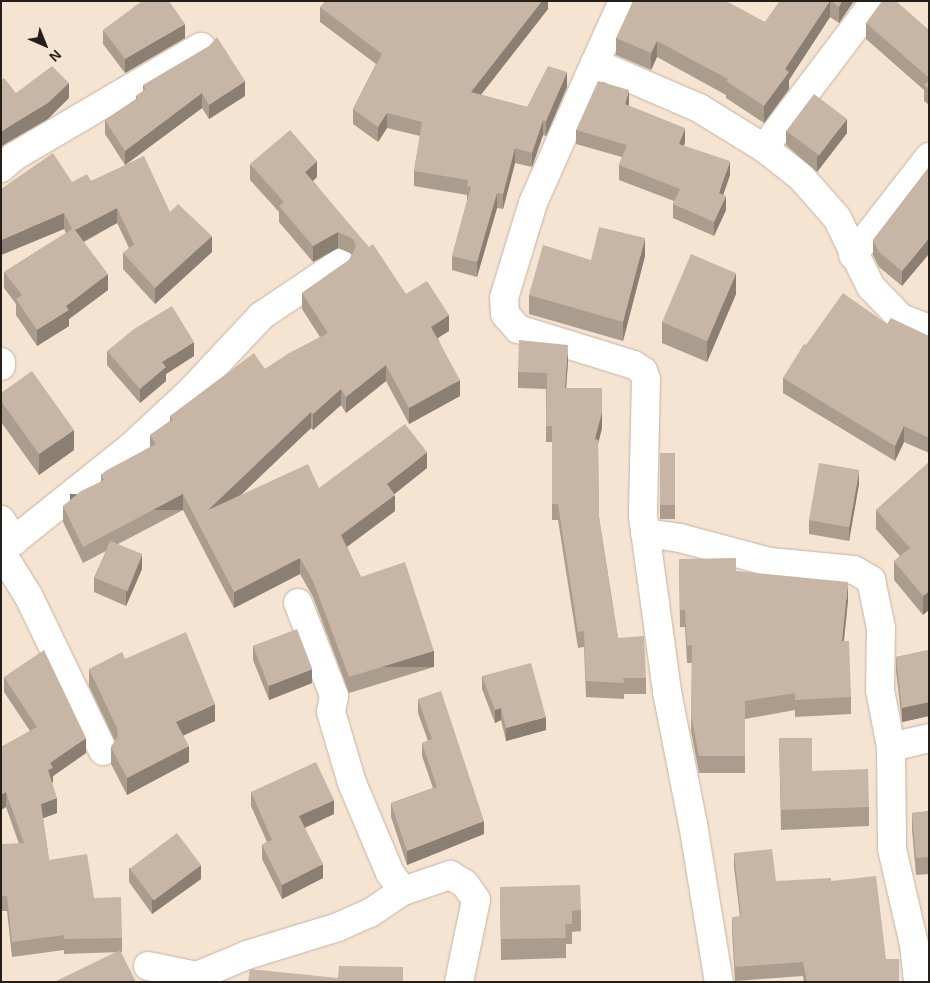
<!DOCTYPE html>
<style>
body{margin:0}
#map{position:relative;width:930px;height:983px;overflow:hidden;background:#f6e4d2;font-family:Helvetica,sans-serif}
div>[style]{position:absolute}
[style*='--x']{left:calc(var(--x)*1px);top:calc(var(--y)*1px);width:calc(var(--w)*1px);rotate:calc(var(--a)*1deg)}
.roads{filter:drop-shadow(0 0 1px #c4b3a1) drop-shadow(0 0 1px #c4b3a1)}
.minor>*{height:28px;margin:-14px;padding:0 14px;transform-origin:14px;border-radius:14px;background:#fff}
.wall>*{inset:0;background:#ab9d8e;transform-origin:0 0}
.shaded-wall>*{inset:0;background:#8b7f74;transform-origin:0 0}
.building>*{inset:0;background:#c7b6a5;transform-origin:0 0}
span{translate:-50% -50%;white-space:nowrap;text-align:center;line-height:1.15;-webkit-text-stroke:4px #f6e4d2;paint-order:stroke}
.frame{position:absolute;inset:0;border:2px solid #261f19;pointer-events:none}
.north{position:absolute;left:20px;top:20px;width:50px;height:50px;-webkit-text-stroke:4px #f6e4d2;paint-order:stroke;rotate:136deg;font-size:14px;font-weight:700;line-height:20px;text-align:center;color:#261f19}
.north::after{content:'';display:block;margin:auto;width:18px;height:22px;background:#261f19;clip-path:polygon(50% 0,100% 100%,50% 72%,0 100%)}
</style>
<div id="map">
<div class="roads">
<div class="minor">
<i style="--x:623;--y:1;--w:68;--a:114.3"></i>
<i style="--x:595;--y:63;--w:113;--a:23.4"></i>
<i style="--x:699;--y:108;--w:76;--a:31.6"></i>
<i style="--x:764;--y:148;--w:47;--a:38.1"></i>
<i style="--x:801;--y:177;--w:55;--a:48.7"></i>
<i style="--x:837;--y:218;--w:77;--a:63.8"></i>
<i style="--x:871;--y:287;--w:43;--a:45.9"></i>
<i style="--x:901;--y:318;--w:30;--a:21"></i>
<i style="--x:595;--y:63;--w:153;--a:113.9"></i>
<i style="--x:533;--y:203;--w:99;--a:107"></i>
<i style="--x:504;--y:298;--w:16;--a:86"></i>
<i style="--x:505;--y:314;--w:20;--a:49"></i>
<i style="--x:518;--y:329;--w:121;--a:17.2"></i>
<i style="--x:634;--y:365;--w:11;--a:34"></i>
<i style="--x:643;--y:371;--w:9;--a:69"></i>
<i style="--x:646;--y:379;--w:137;--a:91.3"></i>
<i style="--x:643;--y:516;--w:178;--a:82.2"></i>
<i style="--x:667;--y:692;--w:135;--a:78.9"></i>
<i style="--x:693;--y:824;--w:160;--a:80.7"></i>
<i style="--x:764;--y:148;--w:184;--a:-52.9"></i>
<i style="--x:1;--y:168;--w:18;--a:-41"></i>
<i style="--x:15;--y:156;--w:216;--a:-30.4"></i>
<i style="--x:853;--y:255;--w:124;--a:-52.2"></i>
<i style="--x:1;--y:362;--w:4;--a:90"></i>
<i style="--x:1;--y:520;--w:25;--a:58"></i>
<i style="--x:645;--y:533;--w:35;--a:8"></i>
<i style="--x:680;--y:538;--w:93;--a:14.9"></i>
<i style="--x:770;--y:562;--w:84;--a:5.4"></i>
<i style="--x:854;--y:570;--w:20;--a:30"></i>
<i style="--x:871;--y:580;--w:49;--a:78.2"></i>
<i style="--x:881;--y:628;--w:62;--a:90.9"></i>
<i style="--x:880;--y:690;--w:58;--a:79.1"></i>
<i style="--x:891;--y:747;--w:102;--a:89.4"></i>
<i style="--x:892;--y:849;--w:98;--a:77"></i>
<i style="--x:914;--y:944;--w:38;--a:84"></i>
<i style="--x:1;--y:551;--w:166;--a:-38.7"></i>
<i style="--x:131;--y:447;--w:81;--a:-43"></i>
<i style="--x:190;--y:392;--w:104;--a:-46.9"></i>
<i style="--x:261;--y:316;--w:95;--a:-33.9"></i>
<i style="--x:1;--y:552;--w:53;--a:58.1"></i>
<i style="--x:29;--y:597;--w:171;--a:64.3"></i>
<i style="--x:298;--y:603;--w:100;--a:68.8"></i>
<i style="--x:334;--y:696;--w:16;--a:101"></i>
<i style="--x:331;--y:712;--w:74;--a:73.5"></i>
<i style="--x:352;--y:783;--w:98;--a:67.1"></i>
<i style="--x:390;--y:873;--w:22;--a:54"></i>
<i style="--x:403;--y:891;--w:50;--a:-18.8"></i>
<i style="--x:450;--y:875;--w:17;--a:31"></i>
<i style="--x:465;--y:884;--w:19;--a:55"></i>
<i style="--x:476;--y:900;--w:84;--a:101.7"></i>
<i style="--x:891;--y:747;--w:39;--a:-13"></i>
<i style="--x:148;--y:966;--w:50;--a:11.5"></i>
<i style="--x:197;--y:976;--w:54;--a:-22.8"></i>
<i style="--x:247;--y:955;--w:95;--a:-17.1"></i>
<i style="--x:338;--y:927;--w:35;--a:-24"></i>
<i style="--x:370;--y:913;--w:40;--a:-34"></i>
</div>
</div>
<div class="wall">
<i style="clip-path:polygon(548px 1px,548px 9px,481px 95px,527px 107px,567px 87px,546px 136px,543px 135px,532px 167px,515px 163px,503px 209px,497px 208px,477px 277px,452px 270px,452px 256px,467px 201px,467px 195px,414px 186px,414px 171px,420px 136px,387px 128px,378px 142px,353px 124px,353px 109px,376px 64px,320px 22px,320px 7px)"></i>
<i style="clip-path:polygon(780px 1px,854px 1px,839px 23px,830px 17px,789px 80px,789px 89px,764px 123px,726px 98px,726px 95px,657px 57px,651px 70px,616px 55px,616px 38px,765px 22px)"></i>
<i style="clip-path:polygon(866px 23px,929px 30px,929px 105px,924px 101px,924px 90px,866px 39px)"></i>
<i style="clip-path:polygon(103px 30px,185px 38px,125px 73px,103px 44px)"></i>
<i style="clip-path:polygon(143px 85px,245px 96px,209px 119px,202px 108px,125px 165px,105px 134px,105px 120px,136px 99px,136px 96px,143px 91px)"></i>
<i style="clip-path:polygon(629px 104px,629px 106px,685px 142px,684px 146px,730px 175px,723px 195px,726px 210px,714px 236px,673px 218px,673px 204px,674px 201px,619px 180px,619px 165px,622px 157px,576px 144px,576px 130px)"></i>
<i style="clip-path:polygon(786px 131px,847px 133px,817px 172px,786px 145px)"></i>
<i style="clip-path:polygon(250px 164px,317px 177px,313px 181px,406px 294px,449px 331px,438px 338px,460px 396px,409px 424px,386px 381px,346px 413px,341px 405px,313px 430px,311px 428px,241px 495px,319px 488px,427px 468px,394px 494px,395px 511px,347px 547px,361px 577px,434px 667px,349px 693px,313px 597px,300px 574px,234px 608px,183px 510px,118px 544px,142px 569px,126px 606px,94px 592px,94px 578px,106px 551px,83px 563px,63px 522px,63px 506px,101px 482px,101px 475px,150px 447px,150px 435px,170px 421px,170px 416px,265px 369px,320px 337px,302px 309px,302px 293px,349px 260px,352px 254px,338px 248px,313px 262px,279px 222px,279px 212px,250px 180px)"></i>
<i style="clip-path:polygon(929px 167px,902px 286px,879px 267px,873px 255px,873px 240px)"></i>
<i style="clip-path:polygon(91px 181px,170px 212px,212px 252px,155px 304px,123px 269px,123px 253px,129px 248px,117px 223px,84px 242px,108px 290px,69px 319px,69px 326px,37px 346px,16px 315px,16px 304px,4px 288px,4px 272px,66px 233px,64px 229px,1px 255px,72px 182px)"></i>
<i style="clip-path:polygon(645px 256px,623px 341px,529px 314px,529px 295px,591px 260px)"></i>
<i style="clip-path:polygon(736px 294px,707px 362px,662px 343px,662px 322px)"></i>
<i style="clip-path:polygon(887px 324px,929px 336px,929px 453px,904px 442px,895px 461px,783px 393px,783px 378px,806px 345px)"></i>
<i style="clip-path:polygon(107px 351px,194px 356px,166px 374px,166px 381px,140px 403px,107px 365px)"></i>
<i style="clip-path:polygon(568px 361px,566px 388px,602px 428px,598px 444px,599px 517px,618px 638px,646px 678px,646px 694px,624px 694px,624px 699px,586px 697px,584px 647px,578px 648px,558px 520px,552px 520px,552px 442px,546px 442px,546px 389px,518px 388px,518px 372px)"></i>
<i style="clip-path:polygon(1px 393px,74px 450px,39px 475px,1px 422px)"></i>
<i style="left:660px;top:453px;width:15px;height:66px"></i>
<i style="clip-path:polygon(929px 462px,923px 615px,894px 580px,894px 561px,900px 556px,876px 529px,876px 510px)"></i>
<i style="clip-path:polygon(859px 484px,849px 541px,809px 534px,809px 520px)"></i>
<i style="clip-path:polygon(679px 559px,736px 571px,848px 600px,844px 641px,851px 697px,851px 714px,795px 717px,795px 710px,745px 719px,745px 773px,699px 773px,691px 731px,692px 663px,687px 663px,685px 627px,680px 627px)"></i>
<i style="clip-path:polygon(253px 646px,312px 683px,269px 700px,253px 660px)"></i>
<i style="clip-path:polygon(929px 650px,929px 716px,902px 722px,896px 671px,896px 657px)"></i>
<i style="clip-path:polygon(125px 659px,215px 721px,183px 735px,189px 762px,127px 795px,111px 764px,111px 747px,115px 741px,89px 686px,89px 669px)"></i>
<i style="clip-path:polygon(482px 676px,546px 730px,506px 741px,501px 720px,495px 723px,482px 689px)"></i>
<i style="clip-path:polygon(4px 677px,86px 753px,53px 776px,53px 782px,52px 783px,57px 813px,43px 818px,49px 860px,94px 898px,122px 938px,122px 952px,64px 954px,64px 950px,12px 957px,7px 911px,1px 911px,1px 844px,19px 844px,6px 807px,1px 747px,30px 731px,4px 692px)"></i>
<i style="clip-path:polygon(418px 699px,484px 834px,407px 865px,391px 817px,391px 803px,433px 788px,422px 756px,422px 743px,428px 741px,418px 713px)"></i>
<i style="clip-path:polygon(779px 738px,812px 771px,869px 807px,869px 826px,781px 830px)"></i>
<i style="clip-path:polygon(251px 792px,334px 814px,305px 828px,323px 878px,282px 899px,262px 859px,262px 845px,267px 842px,251px 806px)"></i>
<i style="clip-path:polygon(929px 811px,929px 874px,916px 875px,912px 830px,912px 813px)"></i>
<i style="clip-path:polygon(734px 853px,776px 881px,831px 881px,886px 959px,899px 982px,804px 982px,803px 976px,735px 981px,732px 931px,732px 917px,740px 917px,734px 867px)"></i>
<i style="clip-path:polygon(129px 868px,201px 879px,152px 914px,129px 882px)"></i>
<i style="clip-path:polygon(500px 887px,581px 910px,581px 931px,572px 932px,572px 944px,566px 944px,566px 958px,501px 960px)"></i>
</div>
<div class="shaded-wall">
<i style="clip-path:polygon(542px 1px,548px 1px,548px 9px,471px 107px,471px 92px)"></i>
<i style="clip-path:polygon(830px 1px,830px 17px,789px 80px,789px 89px,764px 123px,764px 106px,785px 69px)"></i>
<i style="clip-path:polygon(842px 1px,854px 1px,839px 23px,839px 7px)"></i>
<i style="clip-path:polygon(185px 24px,185px 38px,125px 73px,125px 59px)"></i>
<i style="clip-path:polygon(657px 41px,657px 57px,651px 70px,651px 53px)"></i>
<i style="clip-path:polygon(567px 72px,567px 87px,546px 136px,546px 121px)"></i>
<i style="clip-path:polygon(245px 81px,245px 96px,209px 119px,209px 105px)"></i>
<i style="clip-path:polygon(69px 83px,69px 98px,48px 119px,5px 144px,1px 147px,1px 132px)"></i>
<i style="clip-path:polygon(629px 90px,629px 104px,625px 118px,625px 104px)"></i>
<i style="clip-path:polygon(202px 93px,202px 108px,125px 165px,125px 151px)"></i>
<i style="clip-path:polygon(387px 113px,387px 128px,378px 142px,378px 127px)"></i>
<i style="clip-path:polygon(847px 119px,847px 133px,817px 172px,817px 157px)"></i>
<i style="clip-path:polygon(543px 120px,543px 135px,532px 167px,532px 153px)"></i>
<i style="clip-path:polygon(685px 128px,685px 142px,679px 159px,679px 144px)"></i>
<i style="clip-path:polygon(515px 148px,515px 163px,503px 209px,503px 194px)"></i>
<i style="clip-path:polygon(317px 161px,317px 177px,305px 188px,305px 172px)"></i>
<i style="clip-path:polygon(730px 161px,730px 175px,719px 207px,719px 193px)"></i>
<i style="clip-path:polygon(497px 193px,497px 208px,477px 277px,477px 262px)"></i>
<i style="clip-path:polygon(726px 196px,726px 210px,714px 236px,714px 222px)"></i>
<i style="clip-path:polygon(117px 208px,117px 223px,75px 246px,75px 230px)"></i>
<i style="clip-path:polygon(64px 213px,64px 229px,1px 255px,1px 240px)"></i>
<i style="clip-path:polygon(338px 232px,338px 248px,313px 262px,313px 246px)"></i>
<i style="clip-path:polygon(212px 236px,212px 252px,155px 304px,155px 288px)"></i>
<i style="clip-path:polygon(645px 238px,645px 256px,623px 341px,623px 322px)"></i>
<i style="clip-path:polygon(929px 238px,929px 254px,902px 286px,902px 271px)"></i>
<i style="clip-path:polygon(736px 273px,736px 294px,707px 362px,707px 341px)"></i>
<i style="clip-path:polygon(108px 274px,108px 290px,69px 319px,69px 326px,37px 346px,37px 330px,66px 306px)"></i>
<i style="clip-path:polygon(449px 315px,449px 331px,431px 342px,431px 327px)"></i>
<i style="clip-path:polygon(194px 342px,194px 356px,166px 374px,166px 381px,140px 403px,140px 389px,162px 362px)"></i>
<i style="clip-path:polygon(568px 345px,568px 361px,565px 404px,565px 388px)"></i>
<i style="clip-path:polygon(386px 365px,386px 381px,346px 413px,346px 397px)"></i>
<i style="clip-path:polygon(460px 380px,460px 396px,409px 424px,409px 408px)"></i>
<i style="clip-path:polygon(602px 388px,602px 428px,595px 455px,595px 439px)"></i>
<i style="clip-path:polygon(341px 389px,341px 405px,313px 430px,313px 414px)"></i>
<i style="clip-path:polygon(311px 412px,311px 428px,208px 526px,208px 510px)"></i>
<i style="clip-path:polygon(904px 426px,904px 442px,895px 461px,895px 446px)"></i>
<i style="clip-path:polygon(74px 430px,74px 450px,39px 475px,39px 454px)"></i>
<i style="clip-path:polygon(427px 452px,427px 468px,387px 500px,387px 484px)"></i>
<i style="clip-path:polygon(859px 470px,859px 484px,849px 541px,849px 526px)"></i>
<i style="left:183px;top:494px;width:16px;height:113px;rotate:90deg"></i>
<i style="clip-path:polygon(395px 495px,395px 511px,341px 551px,341px 535px)"></i>
<i style="clip-path:polygon(142px 554px,142px 569px,126px 606px,126px 591px)"></i>
<i style="clip-path:polygon(300px 558px,300px 574px,234px 608px,234px 592px)"></i>
<i style="clip-path:polygon(848px 582px,848px 600px,842px 658px,842px 641px)"></i>
<i style="clip-path:polygon(929px 591px,929px 610px,923px 615px,923px 596px)"></i>
<i style="left:434px;top:651px;width:16px;height:89px;rotate:90deg"></i>
<i style="clip-path:polygon(312px 669px,312px 683px,269px 700px,269px 686px)"></i>
<i style="clip-path:polygon(929px 702px,929px 716px,902px 722px,902px 708px)"></i>
<i style="clip-path:polygon(215px 704px,215px 721px,176px 739px,176px 722px)"></i>
<i style="clip-path:polygon(501px 708px,501px 720px,495px 723px,495px 710px)"></i>
<i style="clip-path:polygon(546px 717px,546px 730px,506px 741px,506px 728px)"></i>
<i style="clip-path:polygon(86px 738px,86px 753px,53px 776px,53px 782px,48px 785px,48px 770px,50px 763px)"></i>
<i style="clip-path:polygon(189px 746px,189px 762px,127px 795px,127px 778px)"></i>
<i style="clip-path:polygon(6px 792px,6px 807px,1px 810px,1px 795px)"></i>
<i style="clip-path:polygon(57px 798px,57px 813px,41px 819px,41px 804px)"></i>
<i style="clip-path:polygon(334px 800px,334px 814px,299px 830px,299px 816px)"></i>
<i style="clip-path:polygon(484px 821px,484px 834px,407px 865px,407px 851px)"></i>
<i style="clip-path:polygon(323px 864px,323px 878px,282px 899px,282px 885px)"></i>
<i style="clip-path:polygon(201px 865px,201px 879px,152px 914px,152px 900px)"></i>
</div>
<div class="building">
<i style="clip-path:polygon(142px 1px,169px 1px,185px 24px,125px 59px,103px 30px)"></i>
<i style="clip-path:polygon(325px 1px,542px 1px,471px 92px,527px 107px,548px 66px,567px 72px,546px 121px,543px 120px,532px 153px,515px 148px,503px 194px,497px 193px,477px 262px,452px 256px,471px 187px,467px 186px,468px 180px,414px 171px,422px 122px,387px 113px,378px 127px,353px 109px,382px 54px,320px 7px)"></i>
<i style="clip-path:polygon(633px 1px,726px 1px,765px 22px,780px 1px,830px 1px,785px 69px,789px 72px,764px 106px,726px 81px,728px 79px,657px 41px,651px 53px,616px 38px)"></i>
<i style="clip-path:polygon(831px 1px,842px 1px,839px 7px)"></i>
<i style="clip-path:polygon(882px 1px,896px 1px,929px 30px,929px 78px,866px 23px)"></i>
<i style="clip-path:polygon(217px 37px,245px 81px,209px 105px,202px 93px,125px 151px,105px 120px,138px 98px,136px 96px,146px 89px,143px 85px,209px 46px)"></i>
<i style="clip-path:polygon(52px 66px,69px 83px,48px 103px,5px 129px,1px 132px,1px 80px,4px 78px,16px 93px)"></i>
<i style="clip-path:polygon(598px 81px,629px 90px,625px 104px,685px 128px,679px 144px,730px 161px,719px 193px,726px 196px,714px 222px,673px 204px,680px 189px,619px 165px,627px 145px,576px 130px)"></i>
<i style="clip-path:polygon(929px 81px,929px 89px,924px 85px)"></i>
<i style="left:814px;top:94px;width:41px;height:46px;rotate:37deg"></i>
<i style="clip-path:polygon(290px 130px,317px 161px,305px 172px,369px 247px,373px 244px,406px 294px,427px 281px,449px 315px,431px 327px,460px 380px,409px 408px,386px 365px,346px 397px,341px 389px,313px 414px,311px 412px,208px 510px,308px 464px,319px 488px,405px 424px,427px 452px,387px 484px,395px 495px,341px 535px,361px 577px,405px 562px,434px 651px,349px 677px,313px 581px,300px 558px,234px 592px,183px 494px,83px 547px,63px 506px,81px 491px,104px 480px,101px 475px,107px 470px,156px 444px,150px 435px,173px 420px,170px 416px,254px 353px,265px 369px,289px 353px,328px 333px,302px 293px,349px 260px,356px 246px,353px 239px,338px 232px,313px 246px,279px 206px,284px 202px,250px 164px)"></i>
<i style="clip-path:polygon(53px 153px,72px 182px,87px 174px,91px 181px,144px 156px,170px 212px,178px 204px,212px 236px,155px 288px,123px 253px,134px 244px,117px 208px,75px 230px,108px 274px,66px 306px,69px 310px,37px 330px,16px 299px,22px 295px,4px 272px,72px 229px,64px 213px,1px 240px,1px 189px)"></i>
<i style="clip-path:polygon(929px 167px,929px 238px,902px 271px,879px 252px,873px 240px)"></i>
<i style="clip-path:polygon(599px 227px,645px 238px,623px 322px,529px 295px,543px 245px,591px 260px)"></i>
<i style="left:691px;top:254px;width:49px;height:74px;rotate:23deg"></i>
<i style="clip-path:polygon(843px 293px,887px 324px,891px 318px,929px 336px,929px 438px,904px 426px,895px 446px,783px 378px,804px 344px,806px 345px)"></i>
<i style="clip-path:polygon(172px 306px,194px 342px,162px 362px,166px 367px,140px 389px,107px 351px,134px 329px)"></i>
<i style="clip-path:polygon(519px 340px,568px 345px,565px 388px,602px 388px,602px 412px,595px 439px,598px 440px,599px 517px,618px 638px,644px 636px,646px 678px,623px 678px,624px 683px,586px 681px,584px 631px,578px 632px,558px 504px,552px 504px,552px 426px,546px 426px,547px 373px,518px 372px)"></i>
<i style="clip-path:polygon(32px 371px,74px 430px,39px 454px,1px 401px,1px 393px)"></i>
<i style="left:660px;top:453px;width:15px;height:52px"></i>
<i style="clip-path:polygon(929px 462px,929px 591px,923px 596px,894px 561px,910px 548px,876px 510px)"></i>
<i style="left:819px;top:463px;width:41px;height:58px;rotate:10deg"></i>
<i style="left:110px;top:541px;width:35px;height:40px;rotate:22deg"></i>
<i style="clip-path:polygon(736px 558px,736px 571px,848px 582px,842px 641px,849px 641px,851px 697px,795px 700px,795px 693px,745px 701px,745px 756px,699px 756px,691px 714px,692px 645px,687px 646px,685px 610px,680px 610px,679px 559px)"></i>
<i style="left:297px;top:629px;width:43px;height:47px;rotate:69deg"></i>
<i style="clip-path:polygon(186px 632px,215px 704px,176px 722px,189px 746px,127px 778px,111px 747px,118px 736px,117px 728px,89px 669px,122px 652px,125px 659px)"></i>
<i style="clip-path:polygon(44px 650px,86px 738px,50px 763px,53px 768px,48px 770px,57px 798px,41px 804px,49px 860px,87px 854px,94px 898px,121px 897px,122px 938px,64px 939px,64px 935px,12px 942px,7px 896px,1px 896px,1px 844px,24px 843px,6px 792px,1px 795px,1px 747px,37px 727px,4px 677px)"></i>
<i style="clip-path:polygon(929px 650px,929px 702px,902px 708px,896px 657px)"></i>
<i style="clip-path:polygon(531px 663px,546px 717px,506px 728px,501px 708px,495px 710px,482px 676px)"></i>
<i style="clip-path:polygon(441px 691px,484px 821px,407px 851px,391px 803px,437px 787px,422px 743px,432px 739px,418px 699px)"></i>
<i style="clip-path:polygon(779px 738px,812px 738px,812px 771px,868px 769px,869px 807px,781px 810px)"></i>
<i style="clip-path:polygon(316px 762px,334px 800px,299px 816px,323px 864px,282px 885px,262px 845px,272px 840px,251px 792px)"></i>
<i style="clip-path:polygon(929px 811px,929px 857px,916px 858px,912px 813px)"></i>
<i style="left:177px;top:833px;width:40px;height:59px;rotate:53deg"></i>
<i style="clip-path:polygon(772px 849px,776px 881px,831px 878px,831px 881px,876px 876px,886px 959px,899px 959px,899px 981px,895px 982px,807px 982px,803px 962px,735px 967px,732px 917px,741px 916px,734px 853px)"></i>
<i style="clip-path:polygon(580px 885px,581px 910px,572px 911px,572px 924px,565px 924px,566px 938px,501px 939px,500px 887px)"></i>
<i style="clip-path:polygon(120px 950px,136px 982px,54px 982px)"></i>
<i style="clip-path:polygon(339px 966px,403px 967px,403px 982px,248px 982px,250px 969px,338px 978px)"></i>
</div>
<div class="frame"></div>
<div class="north">N</div>
</div>
